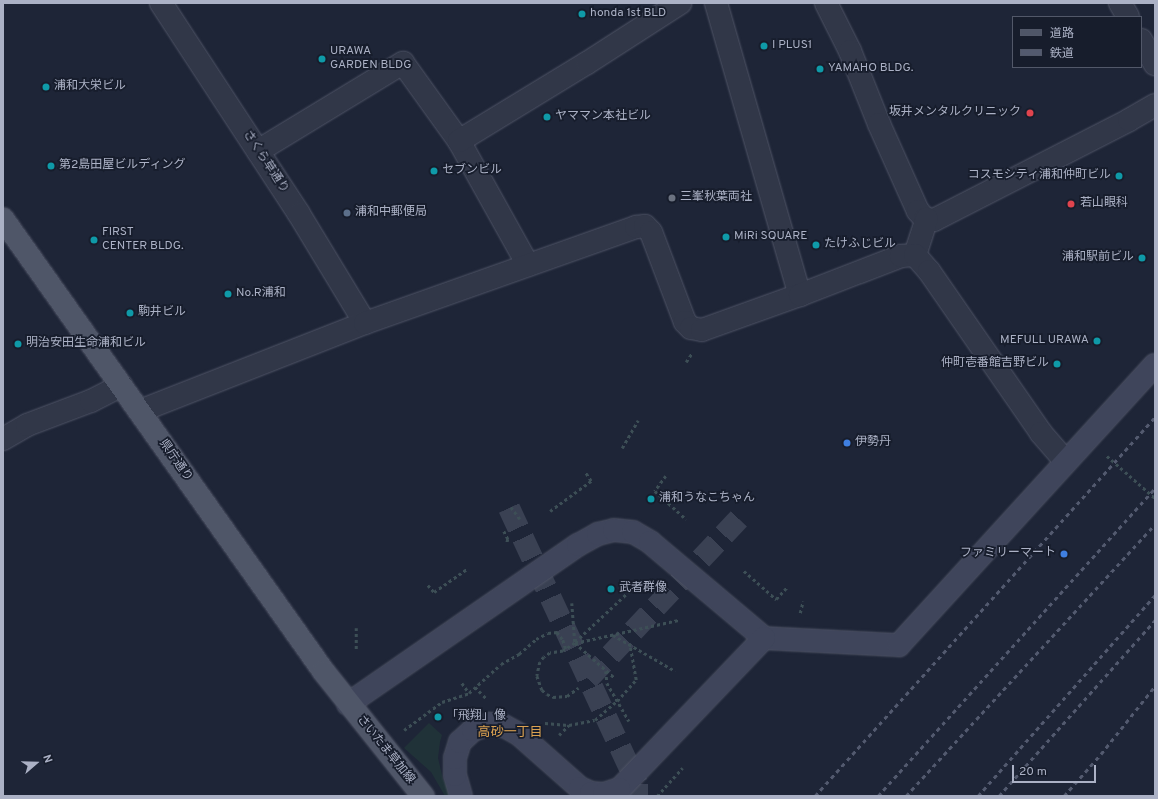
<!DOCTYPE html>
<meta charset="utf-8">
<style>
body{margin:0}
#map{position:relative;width:1158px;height:799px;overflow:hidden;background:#1e2537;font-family:Overpass,"Noto Sans JP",sans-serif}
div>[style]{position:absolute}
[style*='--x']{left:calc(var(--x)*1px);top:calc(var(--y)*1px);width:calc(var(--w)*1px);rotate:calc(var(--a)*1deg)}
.green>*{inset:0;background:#203238}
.street-tunnel>*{height:22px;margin-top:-11px;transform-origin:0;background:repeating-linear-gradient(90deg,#3a4153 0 22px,transparent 0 33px)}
.path>*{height:2.5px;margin-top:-1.25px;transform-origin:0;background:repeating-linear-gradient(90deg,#3d4f56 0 3px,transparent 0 6px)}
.roads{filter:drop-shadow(0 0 1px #4f5466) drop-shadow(0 0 1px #4f5466)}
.street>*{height:22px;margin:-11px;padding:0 11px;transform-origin:11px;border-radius:11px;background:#313748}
.secondary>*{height:22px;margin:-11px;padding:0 11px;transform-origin:11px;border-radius:11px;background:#3f455b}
.primary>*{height:22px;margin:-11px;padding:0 11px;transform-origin:11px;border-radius:11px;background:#4f5668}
.rail>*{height:3px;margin-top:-1.5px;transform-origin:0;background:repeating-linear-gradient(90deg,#535a6f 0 4px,transparent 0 8px)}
.dots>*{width:11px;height:11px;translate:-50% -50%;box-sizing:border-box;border:2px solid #171d2c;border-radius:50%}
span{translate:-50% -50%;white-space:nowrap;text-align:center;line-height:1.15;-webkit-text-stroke:3.5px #171d2c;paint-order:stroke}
.poi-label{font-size:12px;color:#abb1c5}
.left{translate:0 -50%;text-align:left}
.right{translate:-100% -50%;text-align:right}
.street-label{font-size:12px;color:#abb1c5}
.neighbourhood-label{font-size:13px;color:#daa151}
.frame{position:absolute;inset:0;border:4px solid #abb1c5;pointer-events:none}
.legend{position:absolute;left:1012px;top:16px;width:130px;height:52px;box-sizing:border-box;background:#171d2c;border:1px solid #525869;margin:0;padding:5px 7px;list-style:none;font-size:12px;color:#abb1c5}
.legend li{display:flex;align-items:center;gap:8px;height:20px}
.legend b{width:20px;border:1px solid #525869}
.north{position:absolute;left:16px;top:743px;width:40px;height:40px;-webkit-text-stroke:3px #171d2c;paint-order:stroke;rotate:70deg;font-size:11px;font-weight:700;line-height:16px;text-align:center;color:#abb1c5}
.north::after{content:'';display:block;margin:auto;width:14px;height:18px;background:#abb1c5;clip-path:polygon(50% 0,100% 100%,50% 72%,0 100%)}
.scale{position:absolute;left:1012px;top:765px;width:84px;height:18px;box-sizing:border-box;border:2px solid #abb1c5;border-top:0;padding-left:5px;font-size:12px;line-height:14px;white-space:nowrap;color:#abb1c5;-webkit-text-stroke:3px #171d2c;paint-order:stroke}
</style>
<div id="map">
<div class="green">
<i style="clip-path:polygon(429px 723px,442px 735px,440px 742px,438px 758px,443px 779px,452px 796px,445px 796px,431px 772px,404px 748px)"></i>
</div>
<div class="street-tunnel">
<i style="--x:509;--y:508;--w:304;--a:65.1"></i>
<i style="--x:637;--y:784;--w:12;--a:90"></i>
<i style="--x:588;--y:679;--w:220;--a:-46.7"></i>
</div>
<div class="path">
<i style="--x:686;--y:362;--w:11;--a:-56"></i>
<i style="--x:622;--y:448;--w:32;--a:-60"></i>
<i style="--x:1107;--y:456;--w:64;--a:41.2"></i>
<i style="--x:666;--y:476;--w:19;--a:126"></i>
<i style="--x:655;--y:491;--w:42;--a:42.1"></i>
<i style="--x:511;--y:507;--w:15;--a:53"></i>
<i style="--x:550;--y:511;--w:51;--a:-36.2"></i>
<i style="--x:591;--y:481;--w:11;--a:-124"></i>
<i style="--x:504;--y:531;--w:9;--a:63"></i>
<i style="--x:508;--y:539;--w:4;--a:104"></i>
<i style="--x:744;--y:571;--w:43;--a:41.2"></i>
<i style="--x:776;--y:599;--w:16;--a:-47"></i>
<i style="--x:428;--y:585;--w:9;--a:49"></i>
<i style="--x:434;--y:592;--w:40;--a:-34.9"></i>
<i style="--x:572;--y:603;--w:40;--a:85.7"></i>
<i style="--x:575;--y:643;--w:14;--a:146"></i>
<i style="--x:563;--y:651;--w:13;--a:171"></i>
<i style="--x:550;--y:653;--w:7;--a:146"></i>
<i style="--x:544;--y:657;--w:6;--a:129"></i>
<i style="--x:540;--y:662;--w:14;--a:102"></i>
<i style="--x:537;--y:676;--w:15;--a:70"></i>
<i style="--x:542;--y:690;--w:6;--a:39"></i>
<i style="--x:547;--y:694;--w:7;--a:27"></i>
<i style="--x:553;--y:697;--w:14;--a:-4"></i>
<i style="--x:567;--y:696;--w:14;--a:-36"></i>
<i style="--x:800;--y:613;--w:12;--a:-76"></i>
<i style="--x:613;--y:635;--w:72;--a:30.1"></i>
<i style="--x:575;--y:642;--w:86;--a:-43.1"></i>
<i style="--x:575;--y:643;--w:107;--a:-12.5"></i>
<i style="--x:575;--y:643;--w:53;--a:41.2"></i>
<i style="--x:356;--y:649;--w:21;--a:-90"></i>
<i style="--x:606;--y:671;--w:12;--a:85"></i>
<i style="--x:607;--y:683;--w:44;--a:59.9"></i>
<i style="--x:462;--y:683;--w:12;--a:55"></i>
<i style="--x:475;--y:687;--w:17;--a:45"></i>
<i style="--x:545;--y:723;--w:23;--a:5"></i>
<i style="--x:404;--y:730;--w:47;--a:-36.4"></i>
<i style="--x:442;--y:702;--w:28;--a:-18"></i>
<i style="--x:469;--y:693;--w:43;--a:-42.2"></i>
<i style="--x:501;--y:664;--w:21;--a:-29"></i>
<i style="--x:519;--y:654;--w:23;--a:-41"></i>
<i style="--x:536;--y:639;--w:13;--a:-27"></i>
<i style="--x:548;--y:633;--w:9;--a:-6"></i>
<i style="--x:557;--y:632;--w:10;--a:53"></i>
<i style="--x:563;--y:640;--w:9;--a:72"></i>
<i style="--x:559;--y:735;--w:14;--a:-45"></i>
<i style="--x:569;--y:725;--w:26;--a:-11"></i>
<i style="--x:595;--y:720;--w:29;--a:-41"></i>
<i style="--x:617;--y:701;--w:28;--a:-48"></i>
<i style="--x:636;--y:680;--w:36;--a:-100"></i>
<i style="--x:657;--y:796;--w:38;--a:-48"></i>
</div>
<div class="roads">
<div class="street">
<i style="--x:161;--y:3;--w:252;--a:56.8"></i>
<i style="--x:299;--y:214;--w:127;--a:58.8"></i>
<i style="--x:716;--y:3;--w:304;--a:74"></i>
<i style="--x:826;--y:3;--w:54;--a:63.4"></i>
<i style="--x:850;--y:51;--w:79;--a:68.3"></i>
<i style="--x:879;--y:124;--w:95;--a:65.9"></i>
<i style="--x:918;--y:211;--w:11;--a:49"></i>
<i style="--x:925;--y:219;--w:9;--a:6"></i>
<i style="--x:934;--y:220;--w:219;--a:-27.1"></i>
<i style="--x:1129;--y:120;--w:30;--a:-30"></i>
<i style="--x:1120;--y:3;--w:16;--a:60"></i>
<i style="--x:1141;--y:40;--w:28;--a:60"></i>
<i style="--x:258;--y:151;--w:170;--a:-31.3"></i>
<i style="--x:403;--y:63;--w:96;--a:54.3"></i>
<i style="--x:915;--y:255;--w:38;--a:-72"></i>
<i style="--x:528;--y:265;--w:142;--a:-119.1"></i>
<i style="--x:459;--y:141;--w:150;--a:-31.4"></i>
<i style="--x:587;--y:63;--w:111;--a:-32.8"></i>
<i style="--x:140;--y:411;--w:242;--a:-21.4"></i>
<i style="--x:365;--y:323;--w:288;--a:-19.5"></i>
<i style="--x:636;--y:227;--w:9;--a:-6"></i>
<i style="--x:645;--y:226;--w:8;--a:45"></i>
<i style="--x:651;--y:232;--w:96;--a:69.3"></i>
<i style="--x:685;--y:322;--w:8;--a:45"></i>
<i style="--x:691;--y:328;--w:11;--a:10"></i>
<i style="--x:702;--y:330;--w:104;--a:-19.7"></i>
<i style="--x:800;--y:295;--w:108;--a:-21.1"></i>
<i style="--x:901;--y:256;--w:14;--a:-4"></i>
<i style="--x:915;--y:255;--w:21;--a:49"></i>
<i style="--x:929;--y:271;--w:197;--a:55.3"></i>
<i style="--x:1041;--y:433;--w:37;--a:49"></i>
<i style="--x:3;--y:439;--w:28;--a:-30"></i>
<i style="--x:27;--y:425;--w:68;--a:-20.6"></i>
<i style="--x:91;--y:401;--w:34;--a:-27"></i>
</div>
<div class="secondary">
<i style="--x:764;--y:638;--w:135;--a:3"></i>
<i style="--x:899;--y:645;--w:379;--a:-47.6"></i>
<i style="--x:348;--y:704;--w:280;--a:-34.7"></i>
<i style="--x:578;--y:545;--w:23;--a:-29"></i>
<i style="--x:598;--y:534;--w:16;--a:-14"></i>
<i style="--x:614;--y:530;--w:19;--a:6"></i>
<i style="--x:633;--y:532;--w:20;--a:30"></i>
<i style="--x:650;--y:542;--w:149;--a:40.1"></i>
<i style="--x:764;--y:638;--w:219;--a:133.7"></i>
<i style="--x:461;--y:796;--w:22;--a:-106"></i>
<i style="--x:455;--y:775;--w:17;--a:-90"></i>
<i style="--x:455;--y:758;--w:17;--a:-73"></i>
<i style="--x:460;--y:742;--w:18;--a:-43"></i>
<i style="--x:473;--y:730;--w:17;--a:-21"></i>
<i style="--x:489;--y:724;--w:15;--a:8"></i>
<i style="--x:504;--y:726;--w:18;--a:29"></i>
<i style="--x:520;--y:735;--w:80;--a:41.5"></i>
<i style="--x:580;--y:788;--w:12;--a:24"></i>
<i style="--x:591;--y:793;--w:13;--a:4"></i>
<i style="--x:604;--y:794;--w:16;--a:-18"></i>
</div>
<div class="primary">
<i style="--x:3;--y:219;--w:555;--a:54.68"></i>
<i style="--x:324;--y:672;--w:159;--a:51.4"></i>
</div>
</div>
<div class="rail">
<i style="--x:815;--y:796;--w:509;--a:-48.1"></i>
<i style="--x:878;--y:796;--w:414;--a:-48"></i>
<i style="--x:906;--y:796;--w:369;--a:-47.5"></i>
<i style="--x:978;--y:796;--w:268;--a:-48.6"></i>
<i style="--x:999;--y:796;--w:235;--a:-48.4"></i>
<i style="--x:1064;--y:796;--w:56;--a:-48.6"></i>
<i style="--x:1101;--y:754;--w:87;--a:-51.5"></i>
</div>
<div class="dots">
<i style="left:582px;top:14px;background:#0f9aa8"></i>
<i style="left:764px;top:46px;background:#0f9aa8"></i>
<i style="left:322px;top:59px;background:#0f9aa8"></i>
<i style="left:820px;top:69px;background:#0f9aa8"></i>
<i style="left:46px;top:87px;background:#0f9aa8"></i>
<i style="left:1030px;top:113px;background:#e0444e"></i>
<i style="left:547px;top:117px;background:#0f9aa8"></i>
<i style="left:51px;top:166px;background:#0f9aa8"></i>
<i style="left:434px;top:171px;background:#0f9aa8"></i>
<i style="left:1119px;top:176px;background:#0f9aa8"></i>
<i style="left:672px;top:198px;background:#6b7280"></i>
<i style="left:1071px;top:204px;background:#e0444e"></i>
<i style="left:347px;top:213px;background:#5c6f8a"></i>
<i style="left:726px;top:237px;background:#0f9aa8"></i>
<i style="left:94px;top:240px;background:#0f9aa8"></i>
<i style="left:816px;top:245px;background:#0f9aa8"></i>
<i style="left:1142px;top:258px;background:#0f9aa8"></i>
<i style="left:228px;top:294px;background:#0f9aa8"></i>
<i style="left:130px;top:313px;background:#0f9aa8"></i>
<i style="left:1097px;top:341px;background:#0f9aa8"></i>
<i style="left:18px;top:344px;background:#0f9aa8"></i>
<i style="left:1057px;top:364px;background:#0f9aa8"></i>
<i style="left:847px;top:443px;background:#3f7fe0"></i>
<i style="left:651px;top:499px;background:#0f9aa8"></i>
<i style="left:1064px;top:554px;background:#3f7fe0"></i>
<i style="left:611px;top:589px;background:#0f9aa8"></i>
<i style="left:438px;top:717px;background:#0f9aa8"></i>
</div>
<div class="poi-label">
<span class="left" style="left:590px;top:14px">honda 1st BLD</span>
<span class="left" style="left:772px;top:46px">I PLUS1</span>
<span class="left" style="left:330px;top:59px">URAWA<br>GARDEN BLDG</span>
<span class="left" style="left:828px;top:69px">YAMAHO BLDG.</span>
<span class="left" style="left:54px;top:87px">浦和大栄ビル</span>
<span class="right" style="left:1021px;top:113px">坂井メンタルクリニック</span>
<span class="left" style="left:555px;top:117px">ヤママン本社ビル</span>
<span class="left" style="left:59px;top:166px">第2島田屋ビルディング</span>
<span class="left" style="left:442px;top:171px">セブンビル</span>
<span class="right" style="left:1111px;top:176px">コスモシティ浦和仲町ビル</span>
<span class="left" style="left:680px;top:198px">三峯秋葉両社</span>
<span class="left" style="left:1080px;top:204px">若山眼科</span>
<span class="left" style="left:355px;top:213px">浦和中郵便局</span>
<span class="left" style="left:102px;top:240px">FIRST<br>CENTER BLDG.</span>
<span class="left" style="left:734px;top:237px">MiRi SQUARE</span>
<span class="left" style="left:824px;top:245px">たけふじビル</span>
<span class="right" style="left:1134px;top:258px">浦和駅前ビル</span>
<span class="left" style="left:236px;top:294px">No.R浦和</span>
<span class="left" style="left:138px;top:313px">駒井ビル</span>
<span class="right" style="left:1089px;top:341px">MEFULL URAWA</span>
<span class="left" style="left:26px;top:344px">明治安田生命浦和ビル</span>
<span class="right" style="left:1049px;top:364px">仲町壱番館吉野ビル</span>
<span class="left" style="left:855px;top:443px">伊勢丹</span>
<span class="left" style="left:659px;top:499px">浦和うなこちゃん</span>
<span class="right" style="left:1056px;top:554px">ファミリーマート</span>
<span class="left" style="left:619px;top:589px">武者群像</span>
<span class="left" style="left:446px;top:717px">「飛翔」像</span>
</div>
<div class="street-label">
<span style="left:265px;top:162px;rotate:57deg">さくら草通り</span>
<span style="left:175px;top:461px;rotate:55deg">県庁通り</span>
<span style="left:385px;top:750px;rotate:51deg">さいたま草加線</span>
</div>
<div class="neighbourhood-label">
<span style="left:510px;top:733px">高砂一丁目</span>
</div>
<div class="frame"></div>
<ul class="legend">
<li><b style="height:5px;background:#4f5668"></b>道路</li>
<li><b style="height:5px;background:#535a6f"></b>鉄道</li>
</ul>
<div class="north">N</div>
<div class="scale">20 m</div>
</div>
